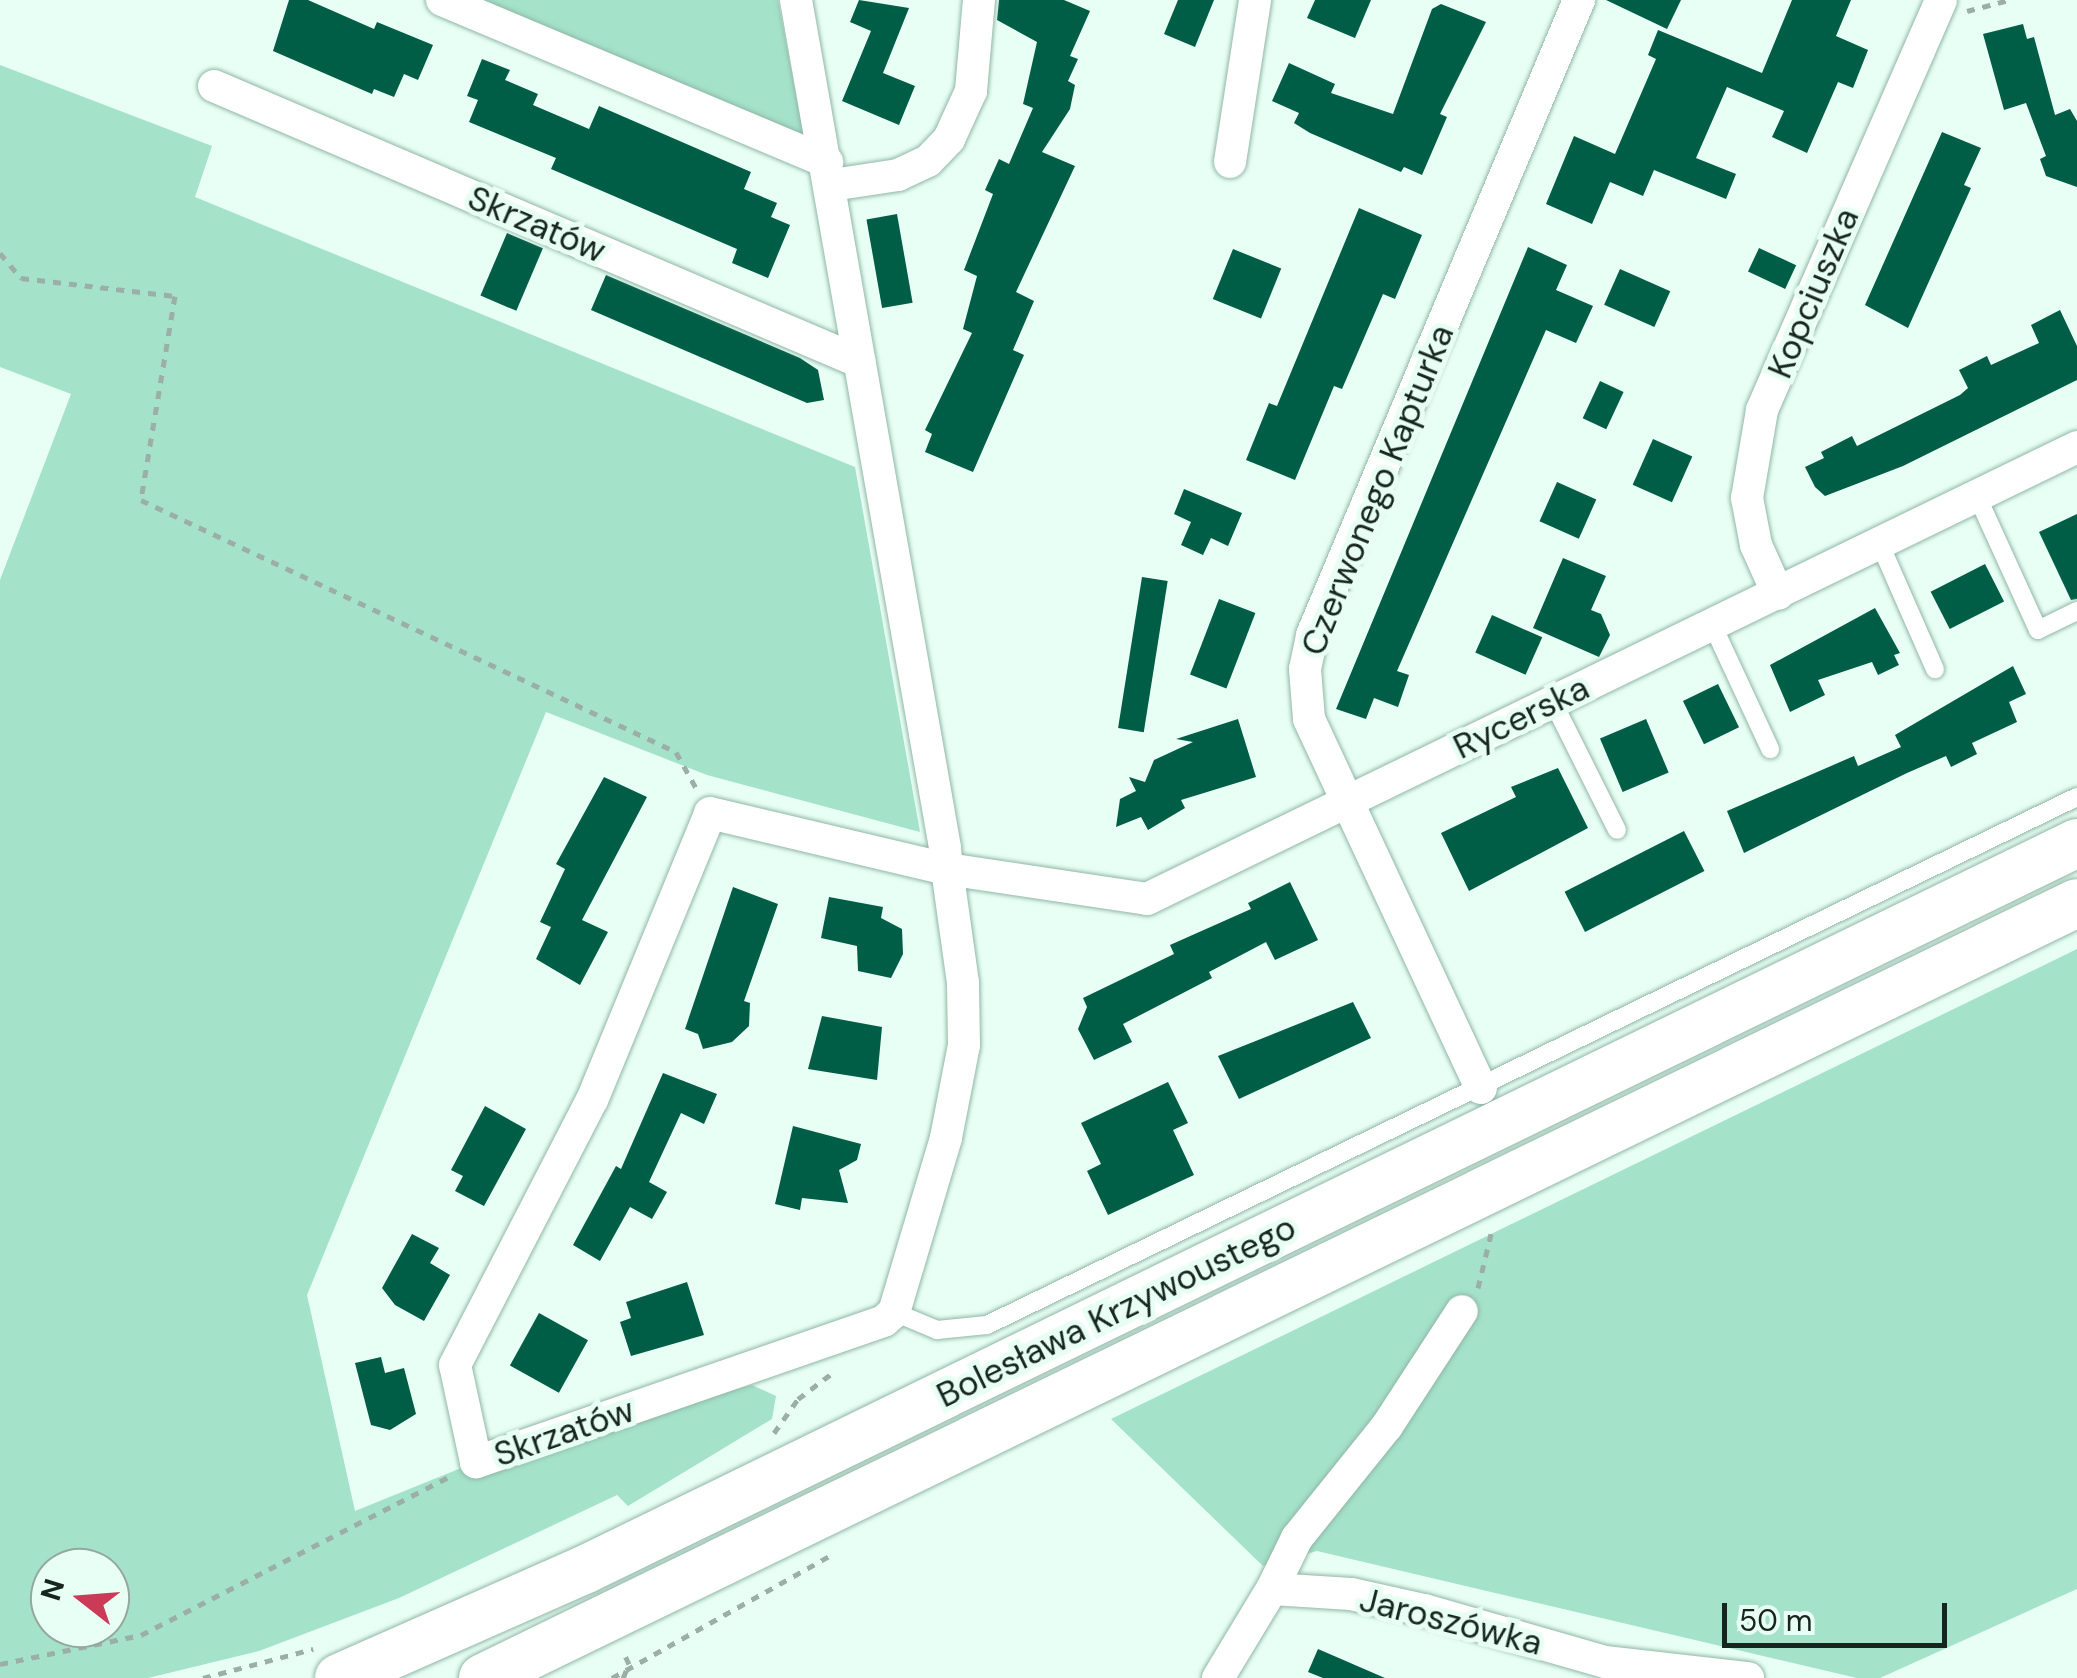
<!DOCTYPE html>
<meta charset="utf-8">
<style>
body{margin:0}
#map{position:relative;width:2077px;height:1678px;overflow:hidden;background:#e8fff5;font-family:"DM Sans",sans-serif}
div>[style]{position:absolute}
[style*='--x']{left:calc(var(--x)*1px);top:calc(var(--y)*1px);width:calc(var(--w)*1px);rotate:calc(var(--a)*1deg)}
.green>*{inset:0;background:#a4e2c9}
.building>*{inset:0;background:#005e46;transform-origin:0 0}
.path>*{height:5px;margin-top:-2.5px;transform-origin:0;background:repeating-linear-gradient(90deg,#9bafa6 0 8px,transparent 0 16px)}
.roads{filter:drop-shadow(0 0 2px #91b6a7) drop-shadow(0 0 2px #91b6a7)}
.lane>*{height:18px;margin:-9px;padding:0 9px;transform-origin:9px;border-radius:9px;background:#fff}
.street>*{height:32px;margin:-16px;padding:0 16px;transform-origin:16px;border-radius:16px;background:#fff}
.secondary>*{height:48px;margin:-24px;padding:0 24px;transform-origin:24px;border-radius:24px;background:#fff}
span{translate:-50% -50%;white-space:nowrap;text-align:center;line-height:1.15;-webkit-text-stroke:10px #e8fff5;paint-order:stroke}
.street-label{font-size:35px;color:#17251f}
.north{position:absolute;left:30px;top:1548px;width:100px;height:100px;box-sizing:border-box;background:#e8fff5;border:2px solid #94a89f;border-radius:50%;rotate:287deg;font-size:28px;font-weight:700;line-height:40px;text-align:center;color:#17251f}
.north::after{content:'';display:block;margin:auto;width:35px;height:45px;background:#cb3b58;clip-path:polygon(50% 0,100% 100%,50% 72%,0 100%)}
.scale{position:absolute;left:1722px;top:1603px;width:225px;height:45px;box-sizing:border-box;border:5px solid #17251f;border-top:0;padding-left:12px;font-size:30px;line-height:35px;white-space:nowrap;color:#17251f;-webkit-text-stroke:8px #e8fff5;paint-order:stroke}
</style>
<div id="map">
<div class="green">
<i style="clip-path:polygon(451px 0,778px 0,804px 137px)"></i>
<i style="clip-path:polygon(evenodd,0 65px,212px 146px,195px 197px,855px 467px,920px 832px,707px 775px,546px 712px,307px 1295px,355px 1511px,476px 1462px,752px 1385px,776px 1396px,772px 1419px,628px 1506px,617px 1495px,399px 1598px,259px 1651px,148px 1678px,0 1678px,0 580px,71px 394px,0 367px,0 65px,50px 1568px,110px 1568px,110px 1628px,50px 1628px,50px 1568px)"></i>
<i style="clip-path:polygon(2077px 949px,2077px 1589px,1880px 1678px,1857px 1678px,1317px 1551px,1263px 1566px,1111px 1419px)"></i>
</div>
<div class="building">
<i style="clip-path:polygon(289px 0,308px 0,374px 29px,377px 22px,433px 45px,418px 80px,404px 74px,394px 97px,374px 89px,372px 94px,273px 51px)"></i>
<i style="clip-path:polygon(859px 0,909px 8px,883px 73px,915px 86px,899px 125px,842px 101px,871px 31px,850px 22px)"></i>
<i style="clip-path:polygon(999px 0,1064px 0,1090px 11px,1070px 56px,1078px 59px,1068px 81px,1075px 85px,1070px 109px,1042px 152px,1075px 166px,1016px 292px,1034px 301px,1013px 350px,1024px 355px,973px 472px,925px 452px,932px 434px,925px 430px,972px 333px,963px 329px,977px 276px,964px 270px,993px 194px,985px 190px,999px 159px,1009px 164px,1033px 108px,1023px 104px,1037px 42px,997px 20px)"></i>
<i style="clip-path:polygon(1178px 0,1214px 0,1195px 47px,1164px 34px)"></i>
<i style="clip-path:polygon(1315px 0,1371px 0,1355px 38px,1307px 18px)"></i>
<i style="clip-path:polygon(1606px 0,1681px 0,1667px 29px)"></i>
<i style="clip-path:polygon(1792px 0,1851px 0,1836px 36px,1868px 50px,1853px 88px,1838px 82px,1807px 153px,1772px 137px,1784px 111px,1727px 87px,1696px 158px,1736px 174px,1726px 199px,1654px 170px,1643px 196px,1610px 182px,1592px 224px,1546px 204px,1574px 136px,1615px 154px,1656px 59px,1648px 55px,1658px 30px,1762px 73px)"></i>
<i style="clip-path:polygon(1441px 4px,1486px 22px,1440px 114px,1447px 117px,1422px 175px,1404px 167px,1401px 172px,1310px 133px,1294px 123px,1299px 113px,1272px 101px,1289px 63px,1335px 84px,1331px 93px,1393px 114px,1432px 9px)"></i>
<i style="clip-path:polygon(2023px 24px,2027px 39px,2034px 37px,2055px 115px,2070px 109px,2077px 121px,2077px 187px,2046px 176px,2040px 159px,2046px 156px,2026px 103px,2004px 110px,1983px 34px)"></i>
<i style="clip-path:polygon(482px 59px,510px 70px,505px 80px,538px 94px,533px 105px,589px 129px,599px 106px,751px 172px,744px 189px,777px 203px,771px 217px,790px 225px,768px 278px,732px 263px,737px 249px,551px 169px,556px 158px,469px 122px,478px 100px,467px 96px)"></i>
<i style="clip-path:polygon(1942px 132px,1981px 148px,1964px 185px,1971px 188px,1908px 328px,1865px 305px)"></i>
<i style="clip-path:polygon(1359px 208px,1422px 235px,1395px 299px,1383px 294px,1342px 389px,1334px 386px,1295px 480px,1246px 460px,1269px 403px,1277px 406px)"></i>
<i style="left:897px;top:214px;width:90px;height:31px;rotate:80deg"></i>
<i style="left:507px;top:233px;width:39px;height:68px;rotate:23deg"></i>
<i style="clip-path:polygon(1528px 247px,1567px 265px,1556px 290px,1593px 306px,1576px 343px,1546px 330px,1397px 671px,1409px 675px,1398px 707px,1374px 698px,1366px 719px,1336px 709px)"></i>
<i style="left:1759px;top:248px;width:41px;height:26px;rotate:25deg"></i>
<i style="left:1233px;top:249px;width:52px;height:54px;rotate:22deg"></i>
<i style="left:1620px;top:269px;width:55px;height:39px;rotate:24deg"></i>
<i style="clip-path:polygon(606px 275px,800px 358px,818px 370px,824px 400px,807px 403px,591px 310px)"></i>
<i style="clip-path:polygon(2060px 310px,2077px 346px,2077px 380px,1903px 466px,1825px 496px,1815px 487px,1805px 467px,1824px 458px,1821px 452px,1852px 436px,1857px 446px,1960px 395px,1968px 388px,1959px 370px,1987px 356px,1991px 365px,2039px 343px,2031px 325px)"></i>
<i style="left:1600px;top:381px;width:26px;height:41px;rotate:25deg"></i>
<i style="left:1653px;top:439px;width:43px;height:50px;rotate:24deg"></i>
<i style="left:1557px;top:482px;width:43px;height:43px;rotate:24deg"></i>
<i style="clip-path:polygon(1184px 489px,1242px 513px,1228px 546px,1211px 538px,1203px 555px,1181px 545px,1191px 522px,1174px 514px)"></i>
<i style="clip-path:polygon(2077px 514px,2077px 599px,2071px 600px,2039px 532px)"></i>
<i style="clip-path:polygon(1563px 558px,1606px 576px,1591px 610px,1601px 614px,1610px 635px,1599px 657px,1533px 628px)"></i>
<i style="left:1985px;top:564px;width:42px;height:61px;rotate:63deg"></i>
<i style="left:1142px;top:577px;width:26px;height:153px;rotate:9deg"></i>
<i style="left:1219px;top:599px;width:39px;height:81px;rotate:21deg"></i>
<i style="clip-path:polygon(1875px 608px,1900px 653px,1894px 655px,1899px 665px,1878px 675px,1872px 662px,1818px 680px,1825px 695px,1790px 712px,1770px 665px)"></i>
<i style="left:1492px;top:615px;width:55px;height:41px;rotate:24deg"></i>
<i style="clip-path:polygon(2013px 666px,2026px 694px,2009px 702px,2017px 722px,1972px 743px,1977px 754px,1951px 767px,1946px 756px,1907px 773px,1744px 853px,1727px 811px,1854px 756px,1858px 766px,1901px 747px,1895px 735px)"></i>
<i style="left:1718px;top:684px;width:48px;height:39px;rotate:64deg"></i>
<i style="clip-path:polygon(1238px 719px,1256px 777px,1181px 800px,1185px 808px,1148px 830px,1141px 817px,1116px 827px,1120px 799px,1136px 791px,1129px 777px,1145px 782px,1154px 760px,1193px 742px,1176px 739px)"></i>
<i style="left:1646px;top:719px;width:58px;height:50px;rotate:67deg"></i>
<i style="clip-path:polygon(1558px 768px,1588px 828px,1469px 891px,1441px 833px,1516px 797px,1511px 787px)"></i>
<i style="clip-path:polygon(604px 777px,647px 797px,582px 920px,608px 932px,580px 985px,536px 959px,551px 927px,540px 922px,565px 869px,556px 864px)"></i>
<i style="left:1684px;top:831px;width:45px;height:134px;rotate:63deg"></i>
<i style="clip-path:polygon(1290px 882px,1318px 940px,1275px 960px,1266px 942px,1209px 972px,1212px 978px,1123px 1024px,1132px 1042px,1094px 1060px,1078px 1029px,1087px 1007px,1083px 998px,1174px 954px,1170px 945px,1251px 909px,1248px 903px)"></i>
<i style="clip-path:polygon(733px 887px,778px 904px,744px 1001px,750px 1003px,749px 1026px,732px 1042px,703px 1049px,698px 1034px,685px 1029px)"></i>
<i style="clip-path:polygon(829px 897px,883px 907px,881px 918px,902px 929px,903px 954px,891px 978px,858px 971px,857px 946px,821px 938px)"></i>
<i style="clip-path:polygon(1353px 1002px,1371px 1038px,1239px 1099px,1218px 1056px)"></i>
<i style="clip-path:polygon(822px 1016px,882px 1027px,877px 1080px,808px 1069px)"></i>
<i style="clip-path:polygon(663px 1073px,717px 1094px,704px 1124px,681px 1113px,649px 1182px,667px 1192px,652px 1219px,630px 1207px,600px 1261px,573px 1245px,616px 1166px,621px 1169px)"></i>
<i style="clip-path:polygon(1168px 1082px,1188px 1123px,1173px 1130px,1194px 1175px,1108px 1215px,1087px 1171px,1101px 1164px,1081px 1123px)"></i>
<i style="clip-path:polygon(485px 1106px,526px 1129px,484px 1206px,455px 1191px,463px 1176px,451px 1170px)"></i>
<i style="clip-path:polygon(793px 1126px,861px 1144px,857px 1160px,839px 1170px,848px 1203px,802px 1198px,800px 1210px,775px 1204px)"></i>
<i style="clip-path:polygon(412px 1234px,439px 1248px,430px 1263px,450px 1275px,424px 1321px,395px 1305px,382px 1288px)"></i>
<i style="clip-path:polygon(687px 1282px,704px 1335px,631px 1356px,620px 1322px,631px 1318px,626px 1302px)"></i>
<i style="left:539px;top:1313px;width:56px;height:60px;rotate:29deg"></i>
<i style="clip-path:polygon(381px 1357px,385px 1373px,404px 1368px,416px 1414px,390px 1430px,371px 1425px,355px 1363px)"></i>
<i style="clip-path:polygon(1318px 1649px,1385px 1678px,1323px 1678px,1308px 1672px)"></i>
</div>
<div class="path">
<i style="--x:1967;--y:11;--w:43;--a:-14.7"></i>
<i style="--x:0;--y:253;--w:33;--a:50"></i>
<i style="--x:21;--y:278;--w:155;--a:6.7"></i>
<i style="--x:175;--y:296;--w:207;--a:99.5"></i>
<i style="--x:141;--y:500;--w:591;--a:25.22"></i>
<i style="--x:676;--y:752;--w:41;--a:60.9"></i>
<i style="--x:1478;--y:1288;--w:56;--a:-76.5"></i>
<i style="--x:774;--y:1433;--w:42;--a:-54.8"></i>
<i style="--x:798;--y:1399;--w:41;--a:-37.1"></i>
<i style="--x:0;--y:1664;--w:144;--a:-11.6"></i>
<i style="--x:141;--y:1635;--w:348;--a:-27.2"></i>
<i style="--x:203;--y:1678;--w:114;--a:-14.8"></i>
<i style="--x:612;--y:1678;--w:253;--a:-29.3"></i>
<i style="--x:623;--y:1678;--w:15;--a:-67"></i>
<i style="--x:629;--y:1664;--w:14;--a:-115"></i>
</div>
<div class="roads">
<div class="lane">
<i style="--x:1977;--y:496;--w:147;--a:65.5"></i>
<i style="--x:2038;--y:630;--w:43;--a:-26"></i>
<i style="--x:1880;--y:544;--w:137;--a:66.3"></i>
<i style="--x:1713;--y:626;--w:136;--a:65.1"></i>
<i style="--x:1553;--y:702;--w:143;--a:63.4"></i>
<i style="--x:894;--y:1312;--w:47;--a:22.7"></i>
<i style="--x:937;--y:1330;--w:50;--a:-5.7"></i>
<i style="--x:987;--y:1325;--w:1211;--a:-25.85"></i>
</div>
<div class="street">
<i style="--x:442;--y:0;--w:418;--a:22.8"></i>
<i style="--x:796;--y:0;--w:861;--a:80.03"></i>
<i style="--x:945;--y:848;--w:21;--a:85"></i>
<i style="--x:947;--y:869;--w:115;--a:82"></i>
<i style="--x:963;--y:983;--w:62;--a:89.1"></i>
<i style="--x:964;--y:1045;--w:95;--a:101"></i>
<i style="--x:946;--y:1138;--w:182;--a:106.6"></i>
<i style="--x:894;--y:1312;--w:13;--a:138"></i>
<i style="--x:884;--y:1321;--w:432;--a:160.9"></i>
<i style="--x:476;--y:1462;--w:99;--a:-102.2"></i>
<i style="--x:455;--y:1365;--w:298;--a:-62.7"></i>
<i style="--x:592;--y:1100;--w:310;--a:-67.6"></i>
<i style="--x:710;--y:813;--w:244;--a:13.3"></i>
<i style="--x:947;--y:869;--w:202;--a:8.5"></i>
<i style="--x:1147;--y:899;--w:1034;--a:-25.92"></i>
<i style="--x:214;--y:86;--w:702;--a:23.13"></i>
<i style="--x:1230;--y:162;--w:164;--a:-81.2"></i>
<i style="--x:832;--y:185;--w:67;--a:-8.6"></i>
<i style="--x:898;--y:175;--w:33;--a:-25"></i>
<i style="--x:928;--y:161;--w:30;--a:-46"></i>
<i style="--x:949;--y:139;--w:53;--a:-65.4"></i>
<i style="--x:971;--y:91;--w:91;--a:-85"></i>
<i style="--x:1778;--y:594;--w:54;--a:-114.2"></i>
<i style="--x:1756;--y:545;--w:48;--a:-100.8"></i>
<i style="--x:1747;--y:498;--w:89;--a:-80.3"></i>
<i style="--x:1762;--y:410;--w:447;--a:-66.4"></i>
<i style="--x:1481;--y:1088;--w:407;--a:-115"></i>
<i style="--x:1309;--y:719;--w:50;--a:-94.6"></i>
<i style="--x:1305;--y:669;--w:35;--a:-78"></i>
<i style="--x:1312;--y:635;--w:689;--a:-67.19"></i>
<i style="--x:1272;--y:1589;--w:57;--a:-63.9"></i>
<i style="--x:1297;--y:1538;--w:144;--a:-51.2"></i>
<i style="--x:1387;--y:1426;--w:137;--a:-56.9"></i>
<i style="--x:1218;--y:1678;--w:104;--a:-58.8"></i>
<i style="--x:1272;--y:1589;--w:79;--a:3.6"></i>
<i style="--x:1351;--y:1594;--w:75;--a:12.4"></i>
<i style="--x:1424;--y:1610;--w:188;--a:16"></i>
<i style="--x:1605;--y:1662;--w:144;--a:6.4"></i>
</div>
<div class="secondary">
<i style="--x:339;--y:1678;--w:268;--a:-23.8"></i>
<i style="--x:584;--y:1570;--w:1661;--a:-25.96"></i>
<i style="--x:483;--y:1678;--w:1772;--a:-25.93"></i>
</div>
</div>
<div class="street-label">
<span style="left:537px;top:224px;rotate:23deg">Skrzatów</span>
<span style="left:1813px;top:293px;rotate:-67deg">Kopciuszka</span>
<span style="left:1377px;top:490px;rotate:-68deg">Czerwonego Kapturka</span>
<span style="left:1521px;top:717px;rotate:-26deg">Rycerska</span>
<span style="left:1116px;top:1311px;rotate:-26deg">Bolesława Krzywoustego</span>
<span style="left:564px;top:1432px;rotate:-19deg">Skrzatów</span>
<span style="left:1451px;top:1621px;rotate:14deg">Jaroszówka</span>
</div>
<div class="north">N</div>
<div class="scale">50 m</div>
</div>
